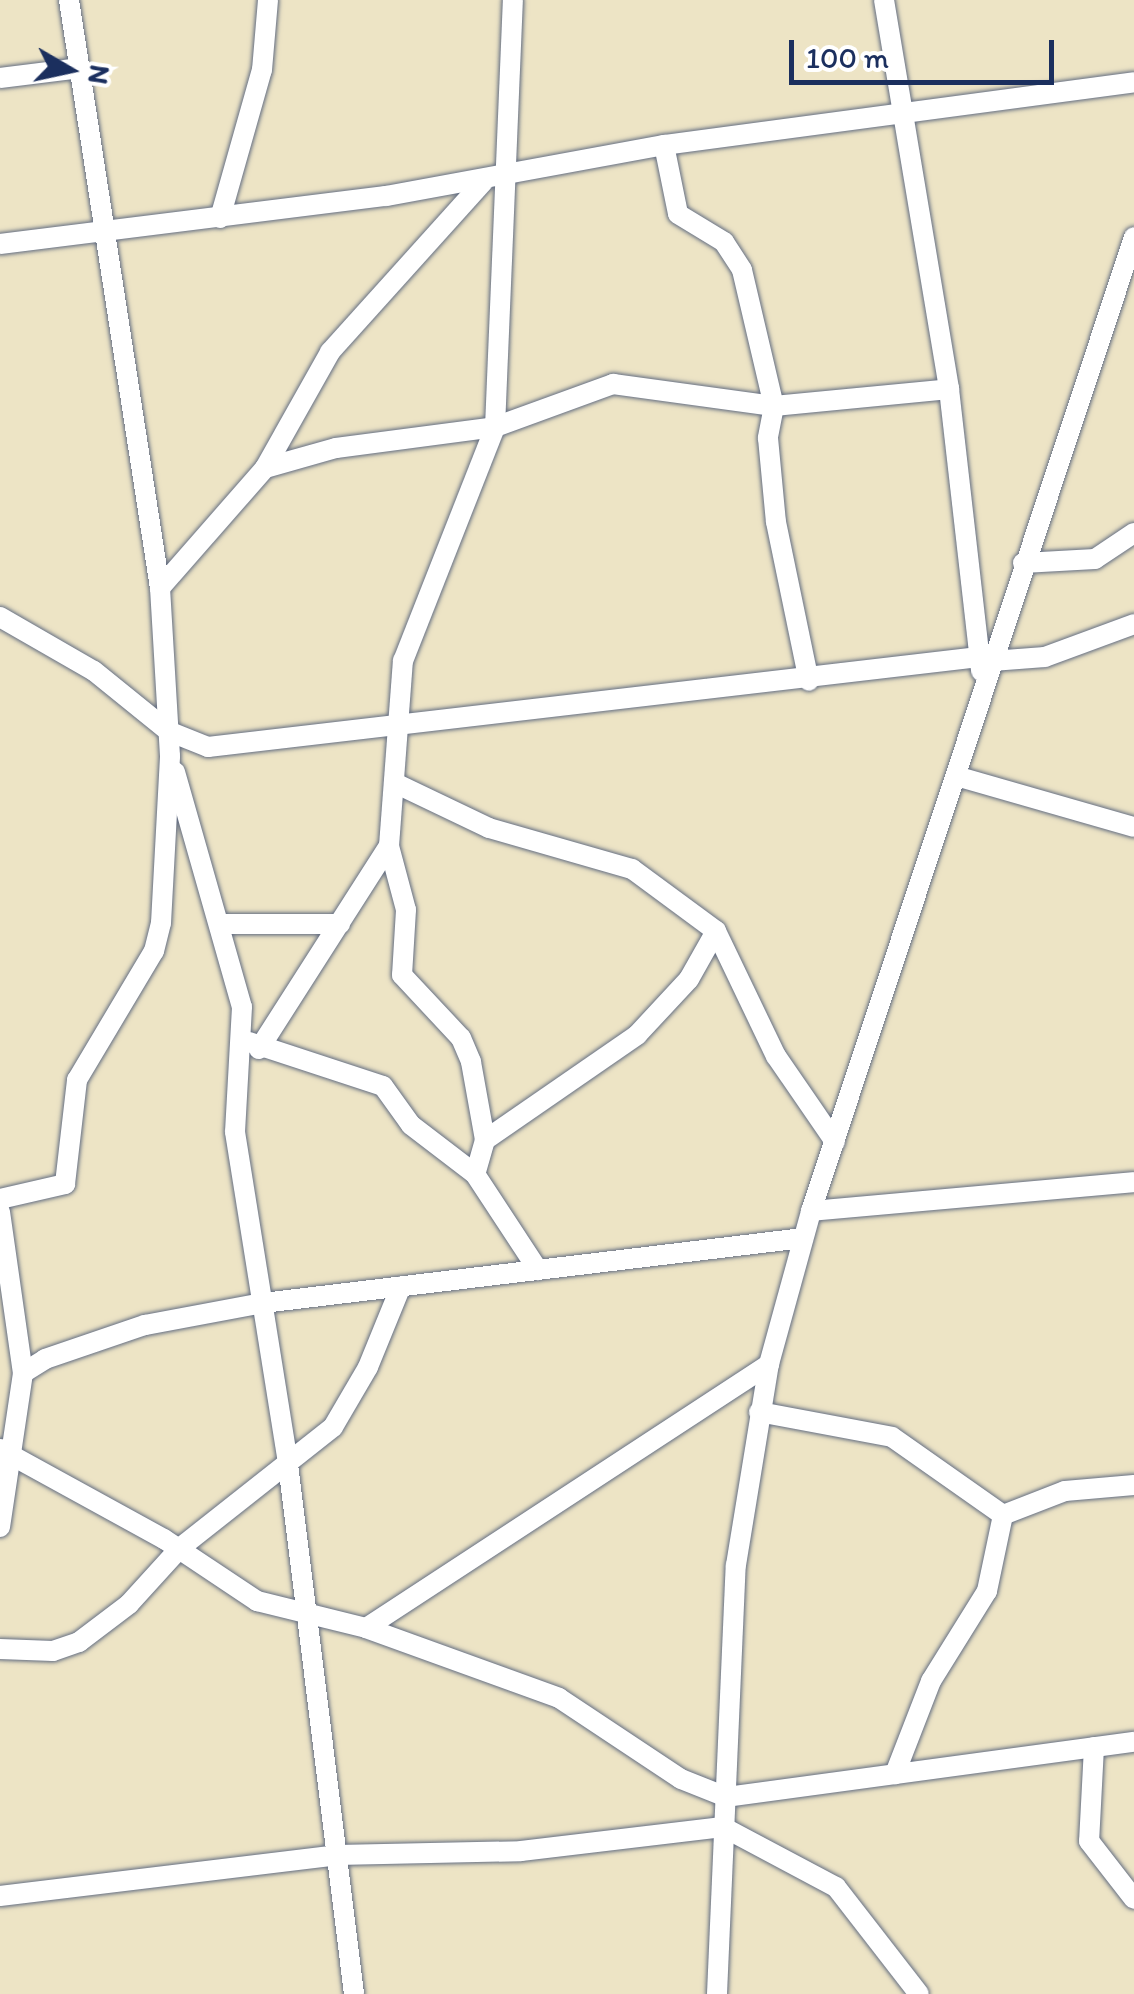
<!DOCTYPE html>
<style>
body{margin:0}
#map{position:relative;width:1134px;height:1994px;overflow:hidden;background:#ede4c5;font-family:Itim,sans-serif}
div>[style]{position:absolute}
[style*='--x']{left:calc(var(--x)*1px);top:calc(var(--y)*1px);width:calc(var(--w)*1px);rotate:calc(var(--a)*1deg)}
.roads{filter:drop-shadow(0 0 2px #646e82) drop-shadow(0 0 2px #646e82)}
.minor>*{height:20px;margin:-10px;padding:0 10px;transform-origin:10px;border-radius:10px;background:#fff}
span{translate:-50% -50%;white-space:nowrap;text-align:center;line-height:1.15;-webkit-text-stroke:8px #fff;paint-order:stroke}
.north{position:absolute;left:20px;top:20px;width:100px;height:100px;-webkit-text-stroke:8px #fff;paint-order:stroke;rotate:99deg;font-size:28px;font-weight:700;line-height:40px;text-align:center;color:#1b2f5e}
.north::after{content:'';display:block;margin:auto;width:35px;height:45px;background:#1b2f5e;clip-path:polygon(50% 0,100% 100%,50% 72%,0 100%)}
.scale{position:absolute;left:789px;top:40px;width:265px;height:45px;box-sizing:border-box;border:5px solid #1b2f5e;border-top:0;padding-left:12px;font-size:30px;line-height:35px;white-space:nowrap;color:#1b2f5e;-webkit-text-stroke:8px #fff;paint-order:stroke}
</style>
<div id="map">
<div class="roads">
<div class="minor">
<i style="--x:884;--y:0;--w:394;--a:80.5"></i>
<i style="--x:949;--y:389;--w:284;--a:83.5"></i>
<i style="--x:0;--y:78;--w:81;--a:-7.1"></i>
<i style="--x:664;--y:145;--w:70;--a:78.5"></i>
<i style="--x:678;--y:214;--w:54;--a:31.3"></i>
<i style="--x:724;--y:242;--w:33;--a:57"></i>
<i style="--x:742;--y:270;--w:140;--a:76.8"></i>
<i style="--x:774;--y:406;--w:33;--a:101"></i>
<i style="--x:768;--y:438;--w:84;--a:84.6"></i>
<i style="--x:776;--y:522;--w:162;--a:78.3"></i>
<i style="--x:220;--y:218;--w:154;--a:-74.2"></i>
<i style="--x:262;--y:70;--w:70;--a:-85.1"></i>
<i style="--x:0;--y:244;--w:389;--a:-7.1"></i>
<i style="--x:386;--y:196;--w:283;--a:-10.4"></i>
<i style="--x:664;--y:145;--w:474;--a:-7.6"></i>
<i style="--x:265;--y:468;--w:74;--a:-15.7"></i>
<i style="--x:336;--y:448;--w:160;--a:-7.5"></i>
<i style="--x:495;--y:427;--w:126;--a:-20"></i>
<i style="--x:613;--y:384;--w:162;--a:7.8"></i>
<i style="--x:774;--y:406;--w:176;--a:-5.5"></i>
<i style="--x:1023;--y:563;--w:72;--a:-3.2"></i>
<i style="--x:1095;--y:559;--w:47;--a:-33.7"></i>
<i style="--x:160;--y:588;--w:159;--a:-48.8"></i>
<i style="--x:265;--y:468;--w:133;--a:-60.7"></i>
<i style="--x:330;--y:352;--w:229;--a:-48"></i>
<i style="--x:0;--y:617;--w:108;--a:29.9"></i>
<i style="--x:94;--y:671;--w:95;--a:39"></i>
<i style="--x:168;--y:731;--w:43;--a:21.8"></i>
<i style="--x:208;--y:747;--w:776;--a:-6.66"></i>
<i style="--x:992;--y:661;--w:53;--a:-4.3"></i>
<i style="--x:1045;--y:657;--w:95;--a:-20.3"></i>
<i style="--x:175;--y:772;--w:244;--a:74.1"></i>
<i style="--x:242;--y:1007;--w:125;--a:93.2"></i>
<i style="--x:235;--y:1132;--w:336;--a:80.9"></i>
<i style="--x:288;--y:1464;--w:534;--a:82.9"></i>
<i style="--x:956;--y:776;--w:185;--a:16"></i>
<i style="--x:397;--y:784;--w:102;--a:25.6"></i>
<i style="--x:489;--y:828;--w:149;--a:16"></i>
<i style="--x:632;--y:869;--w:104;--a:36.4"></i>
<i style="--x:716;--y:931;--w:139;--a:64.4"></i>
<i style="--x:776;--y:1056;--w:104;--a:55.5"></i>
<i style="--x:389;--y:846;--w:66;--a:75.1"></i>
<i style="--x:406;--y:910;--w:65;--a:93.5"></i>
<i style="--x:402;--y:975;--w:86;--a:46.9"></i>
<i style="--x:461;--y:1038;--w:26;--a:67"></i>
<i style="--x:471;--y:1062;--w:79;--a:79.8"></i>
<i style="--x:485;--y:1140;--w:35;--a:106"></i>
<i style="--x:223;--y:924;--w:117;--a:0"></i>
<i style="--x:249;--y:1042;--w:141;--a:18.2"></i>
<i style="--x:383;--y:1086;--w:48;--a:54.3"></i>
<i style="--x:411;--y:1125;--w:81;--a:37.4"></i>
<i style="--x:475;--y:1174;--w:115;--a:56.7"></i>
<i style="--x:259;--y:1049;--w:241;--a:-57.4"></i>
<i style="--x:389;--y:846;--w:186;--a:-85.7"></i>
<i style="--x:403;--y:661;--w:251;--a:-68.5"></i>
<i style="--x:495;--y:427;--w:427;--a:-87.6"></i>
<i style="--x:485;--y:1140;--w:185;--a:-34.6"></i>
<i style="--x:637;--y:1035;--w:76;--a:-47.1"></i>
<i style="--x:689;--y:979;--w:55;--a:-60.6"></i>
<i style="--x:0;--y:1199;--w:67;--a:-13"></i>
<i style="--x:65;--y:1184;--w:105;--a:-83.4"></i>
<i style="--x:77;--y:1080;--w:150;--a:-59.2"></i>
<i style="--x:154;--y:951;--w:29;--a:-76"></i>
<i style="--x:161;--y:923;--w:167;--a:-86.9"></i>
<i style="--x:170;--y:756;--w:168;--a:-93.4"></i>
<i style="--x:160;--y:588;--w:595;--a:-98.8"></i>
<i style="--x:811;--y:1211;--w:324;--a:-5.1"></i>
<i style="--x:0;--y:1212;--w:163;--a:81.9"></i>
<i style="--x:759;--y:1412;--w:135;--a:10.6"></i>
<i style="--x:892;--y:1437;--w:136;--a:35.1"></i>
<i style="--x:1003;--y:1515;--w:78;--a:101.9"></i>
<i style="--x:987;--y:1591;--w:106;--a:121.9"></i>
<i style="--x:931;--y:1681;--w:100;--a:111.2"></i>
<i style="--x:0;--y:1449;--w:187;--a:28.8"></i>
<i style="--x:164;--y:1539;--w:112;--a:33.7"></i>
<i style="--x:257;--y:1601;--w:112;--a:13.9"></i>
<i style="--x:366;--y:1628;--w:205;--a:19.9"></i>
<i style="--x:559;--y:1698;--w:146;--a:33.6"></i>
<i style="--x:681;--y:1779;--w:48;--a:21.8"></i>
<i style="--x:726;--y:1797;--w:412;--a:-7.7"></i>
<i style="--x:1003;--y:1515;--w:66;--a:-21.2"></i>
<i style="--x:1065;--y:1491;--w:69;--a:-5"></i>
<i style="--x:0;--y:1527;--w:156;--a:-81.5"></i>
<i style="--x:23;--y:1373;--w:26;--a:-32"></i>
<i style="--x:45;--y:1359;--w:106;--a:-18.8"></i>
<i style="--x:145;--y:1325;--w:120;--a:-10.6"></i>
<i style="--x:263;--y:1303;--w:544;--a:-6.86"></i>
<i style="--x:366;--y:1628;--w:482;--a:-33.2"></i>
<i style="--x:0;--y:1649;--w:53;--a:2.2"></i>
<i style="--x:53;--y:1651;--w:28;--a:-19"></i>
<i style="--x:79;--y:1642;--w:63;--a:-37.2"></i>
<i style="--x:129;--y:1604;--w:76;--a:-47.7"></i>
<i style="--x:180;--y:1548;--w:195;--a:-38.3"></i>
<i style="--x:333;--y:1427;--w:69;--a:-59.7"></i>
<i style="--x:368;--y:1367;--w:87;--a:-67.8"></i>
<i style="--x:1094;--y:1747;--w:94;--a:93"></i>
<i style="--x:1089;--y:1841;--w:73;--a:52.2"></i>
<i style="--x:0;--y:1896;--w:339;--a:-6.9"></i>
<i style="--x:337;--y:1855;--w:184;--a:-1.2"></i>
<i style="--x:521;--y:1851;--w:203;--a:-6.8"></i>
<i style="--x:723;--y:1827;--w:128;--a:28"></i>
<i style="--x:836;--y:1887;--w:135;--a:52.2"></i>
<i style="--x:717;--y:1994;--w:429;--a:-87.5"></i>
<i style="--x:736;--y:1565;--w:204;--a:-80.7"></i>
<i style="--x:769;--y:1364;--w:159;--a:-74.6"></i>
<i style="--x:811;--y:1211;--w:1026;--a:-71.65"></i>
</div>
</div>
<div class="north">N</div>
<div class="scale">100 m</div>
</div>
